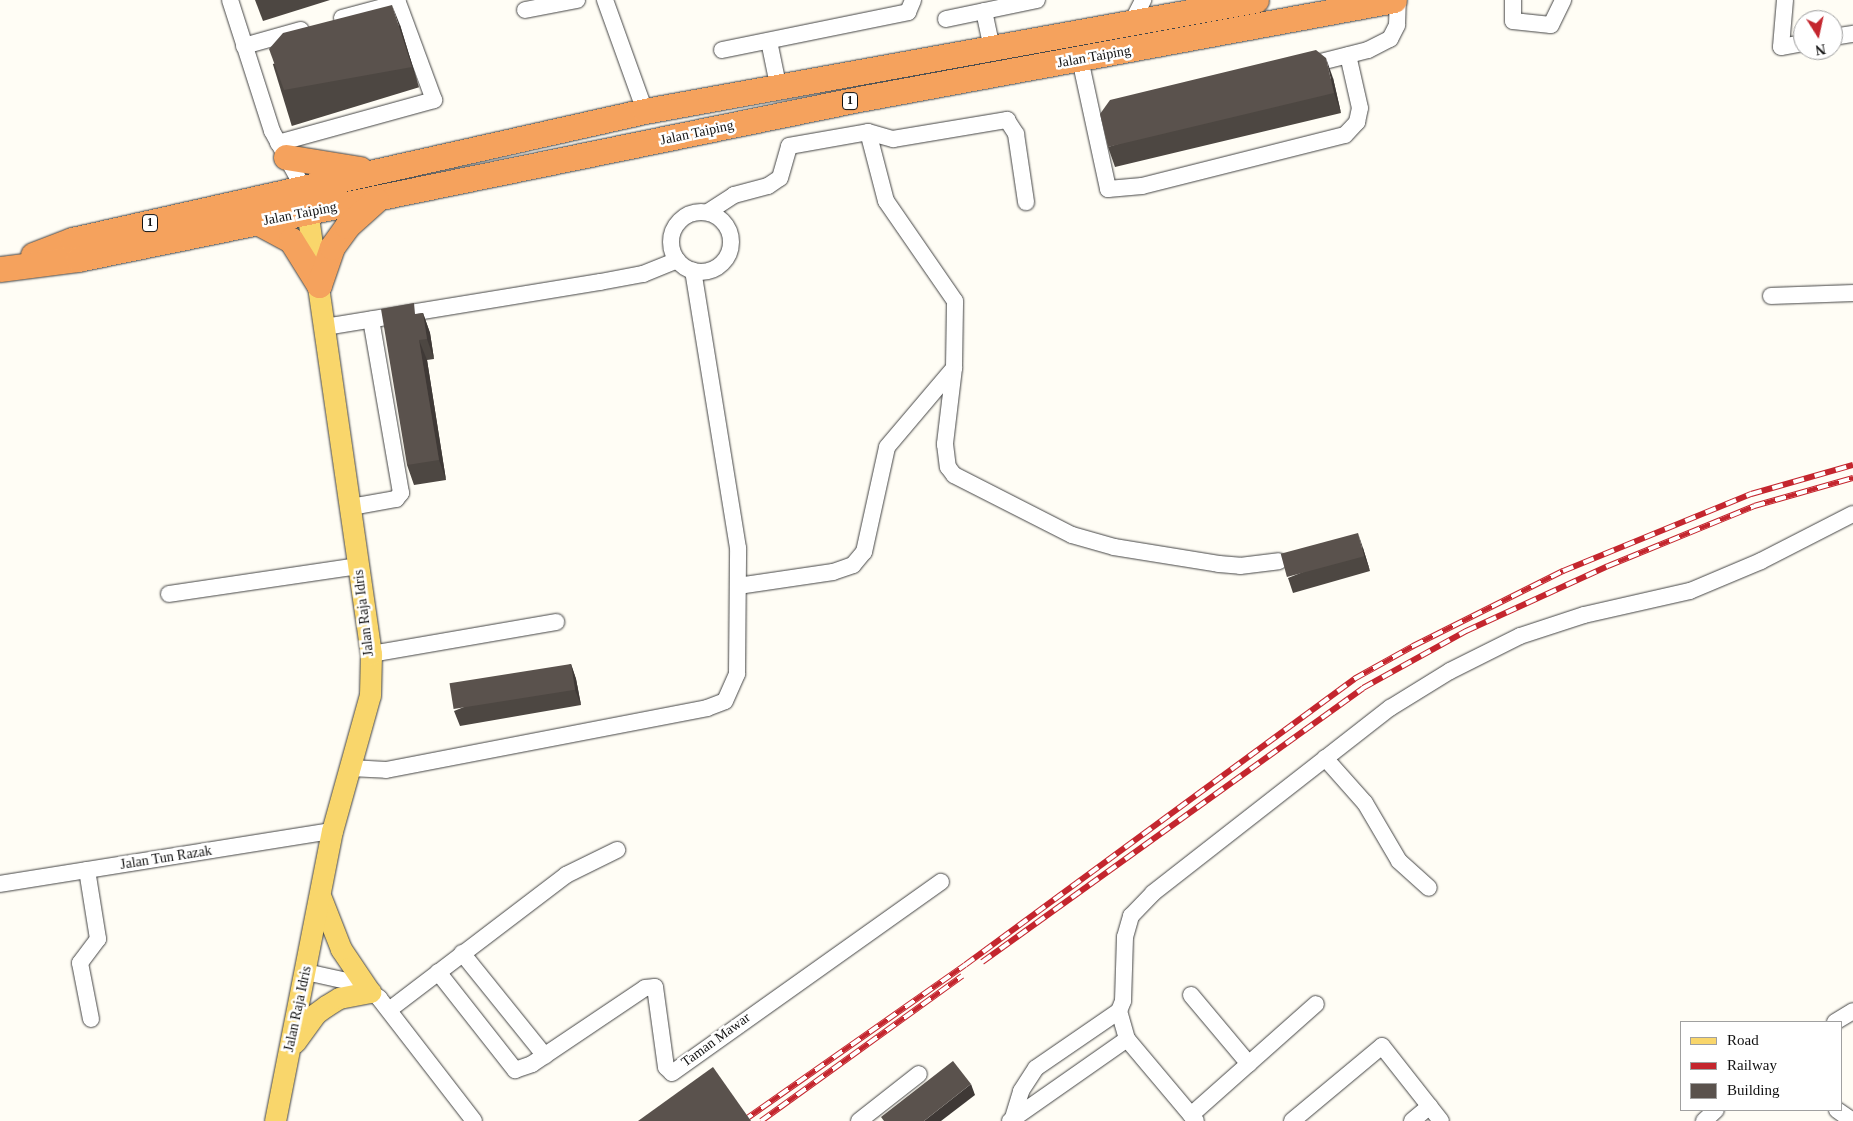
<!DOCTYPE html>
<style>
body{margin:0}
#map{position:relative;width:1853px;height:1121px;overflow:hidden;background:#fffdf5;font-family:Georgia,serif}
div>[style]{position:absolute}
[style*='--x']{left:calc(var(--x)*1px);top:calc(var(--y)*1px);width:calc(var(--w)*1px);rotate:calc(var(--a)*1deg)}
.roads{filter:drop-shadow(0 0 1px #444) drop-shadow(0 0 1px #444)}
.minor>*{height:16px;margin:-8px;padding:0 8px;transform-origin:8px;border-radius:8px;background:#fff}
.minor>.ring{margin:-8px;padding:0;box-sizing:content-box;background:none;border:16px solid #fff;border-radius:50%}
.major>*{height:21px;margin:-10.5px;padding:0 10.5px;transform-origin:10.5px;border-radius:10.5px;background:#f9d66b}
.highway>*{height:25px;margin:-12.5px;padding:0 12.5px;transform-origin:12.5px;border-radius:12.5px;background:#f5a25d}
.rail>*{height:5.5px;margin-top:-2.75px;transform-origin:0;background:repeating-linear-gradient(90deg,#fff 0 11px,#c4262e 0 22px);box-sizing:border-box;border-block:1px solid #c4262e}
.wall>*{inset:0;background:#4d4742;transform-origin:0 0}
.shaded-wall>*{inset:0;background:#3f3936}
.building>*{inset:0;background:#5a524d;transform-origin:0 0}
span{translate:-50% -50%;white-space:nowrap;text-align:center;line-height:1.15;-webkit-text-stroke:5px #fff;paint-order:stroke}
.shield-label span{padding:1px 4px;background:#fff;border:1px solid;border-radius:4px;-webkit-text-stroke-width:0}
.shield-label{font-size:12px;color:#111;font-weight:700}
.street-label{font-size:14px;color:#111}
.legend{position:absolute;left:1680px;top:1021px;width:162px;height:90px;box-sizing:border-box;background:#fff;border:1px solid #a0a0a0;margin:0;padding:6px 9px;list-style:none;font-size:15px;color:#111}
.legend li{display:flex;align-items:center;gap:10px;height:25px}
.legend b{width:25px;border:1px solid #a0a0a0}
.north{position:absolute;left:1793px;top:10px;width:50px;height:50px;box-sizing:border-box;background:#fff;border:1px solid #a0a0a0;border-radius:50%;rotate:170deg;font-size:14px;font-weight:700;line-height:20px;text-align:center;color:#111}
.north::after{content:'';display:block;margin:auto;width:18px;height:22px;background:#c4262e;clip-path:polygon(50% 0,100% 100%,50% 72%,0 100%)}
</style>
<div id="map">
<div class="roads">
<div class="minor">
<i style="--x:230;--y:0;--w:138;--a:72.2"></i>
<i style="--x:272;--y:131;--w:66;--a:61.1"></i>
<i style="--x:605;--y:0;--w:118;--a:70.2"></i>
<i style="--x:1513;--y:0;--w:21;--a:90"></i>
<i style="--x:1513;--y:21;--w:38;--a:6"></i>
<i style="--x:1551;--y:25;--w:28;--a:-64"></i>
<i style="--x:1785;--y:0;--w:47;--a:94.9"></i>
<i style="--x:1781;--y:47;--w:22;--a:-10"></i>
<i style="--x:525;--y:10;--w:53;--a:-10.9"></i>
<i style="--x:984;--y:11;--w:40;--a:78"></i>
<i style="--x:342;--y:18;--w:58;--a:-15"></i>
<i style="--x:946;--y:19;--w:93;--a:-11.8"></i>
<i style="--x:1131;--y:24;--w:27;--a:-63"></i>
<i style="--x:1833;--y:37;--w:20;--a:-9"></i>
<i style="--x:769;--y:41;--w:45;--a:78.4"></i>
<i style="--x:244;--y:46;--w:59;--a:-15.7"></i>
<i style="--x:722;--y:50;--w:190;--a:-11.5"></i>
<i style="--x:908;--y:12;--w:13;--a:-67"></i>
<i style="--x:1080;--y:59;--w:133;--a:77.8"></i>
<i style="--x:1108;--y:189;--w:34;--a:-5"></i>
<i style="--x:1142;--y:186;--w:209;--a:-14.1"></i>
<i style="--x:1345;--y:135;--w:18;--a:-47"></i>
<i style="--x:1357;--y:122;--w:14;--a:-78"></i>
<i style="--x:1360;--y:108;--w:54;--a:-102.8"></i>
<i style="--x:1305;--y:66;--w:65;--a:-14.3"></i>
<i style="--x:1368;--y:50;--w:25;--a:-27"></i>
<i style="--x:1390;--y:39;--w:16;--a:-63"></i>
<i style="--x:1397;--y:25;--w:25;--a:-88"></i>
<i style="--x:278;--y:143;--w:162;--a:-15.4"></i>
<i style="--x:434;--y:100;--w:107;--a:-110.3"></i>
<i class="ring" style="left:671px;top:212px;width:44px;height:44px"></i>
<i style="--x:708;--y:212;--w:31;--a:-33"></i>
<i style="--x:734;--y:195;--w:35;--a:-15"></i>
<i style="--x:768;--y:186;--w:14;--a:-34"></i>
<i style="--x:780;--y:178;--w:33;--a:-74"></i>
<i style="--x:789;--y:146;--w:80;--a:-10"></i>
<i style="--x:868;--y:132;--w:26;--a:16"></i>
<i style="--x:893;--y:139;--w:116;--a:-9.5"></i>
<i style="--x:1007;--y:120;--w:17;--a:57"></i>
<i style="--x:1016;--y:134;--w:69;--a:81.6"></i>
<i style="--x:1771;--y:296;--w:82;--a:-2.1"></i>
<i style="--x:325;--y:327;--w:279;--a:-9.3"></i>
<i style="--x:600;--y:282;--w:44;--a:-10.5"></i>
<i style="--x:643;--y:274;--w:37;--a:-22"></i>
<i style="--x:954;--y:368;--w:77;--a:96.8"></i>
<i style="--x:945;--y:444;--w:23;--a:83"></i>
<i style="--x:948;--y:467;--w:10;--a:53"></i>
<i style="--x:954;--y:475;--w:132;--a:27"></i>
<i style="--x:1072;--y:535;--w:44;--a:15.9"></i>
<i style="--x:1114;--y:547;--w:106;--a:9.2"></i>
<i style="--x:1219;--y:564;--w:21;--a:5"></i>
<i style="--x:1240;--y:566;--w:39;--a:-7"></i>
<i style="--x:351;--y:507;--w:46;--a:-10.1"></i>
<i style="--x:396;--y:499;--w:8;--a:-50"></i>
<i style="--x:401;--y:493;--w:176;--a:-99.8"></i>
<i style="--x:738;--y:586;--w:96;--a:-8.4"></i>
<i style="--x:833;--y:572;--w:21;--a:-19"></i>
<i style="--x:853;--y:565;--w:17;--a:-50"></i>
<i style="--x:864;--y:552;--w:107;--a:-77.6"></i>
<i style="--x:887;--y:447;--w:104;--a:-49.7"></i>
<i style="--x:954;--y:368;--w:67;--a:-89.1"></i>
<i style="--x:955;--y:301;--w:121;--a:-124.6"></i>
<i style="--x:886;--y:201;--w:71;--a:-104.6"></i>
<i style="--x:169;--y:594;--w:192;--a:-8.4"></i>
<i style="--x:371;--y:654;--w:188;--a:-9.8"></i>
<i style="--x:1325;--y:758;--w:60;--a:48.4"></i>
<i style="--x:1365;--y:803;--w:67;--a:59.6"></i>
<i style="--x:1399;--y:861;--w:40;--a:42"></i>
<i style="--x:350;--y:768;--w:36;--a:3"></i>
<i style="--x:386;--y:770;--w:327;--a:-10.9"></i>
<i style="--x:707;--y:708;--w:19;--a:-21"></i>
<i style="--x:725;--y:701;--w:30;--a:-66"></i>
<i style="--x:737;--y:674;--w:126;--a:-89.5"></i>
<i style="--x:738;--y:548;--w:281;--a:-99.2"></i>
<i style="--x:87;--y:870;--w:70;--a:80.9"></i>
<i style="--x:98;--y:939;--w:30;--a:127"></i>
<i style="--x:80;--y:963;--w:57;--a:78.9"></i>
<i style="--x:0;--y:884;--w:336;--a:-9.1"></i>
<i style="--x:462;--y:953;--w:132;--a:51.1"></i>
<i style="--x:306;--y:972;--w:55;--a:12.5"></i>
<i style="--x:360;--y:984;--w:24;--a:36"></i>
<i style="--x:379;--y:998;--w:155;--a:52.3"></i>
<i style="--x:438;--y:972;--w:125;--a:51.8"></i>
<i style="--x:515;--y:1070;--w:18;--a:-19"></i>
<i style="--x:532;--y:1064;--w:136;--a:-33.9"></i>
<i style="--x:645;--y:988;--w:10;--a:-6"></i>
<i style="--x:655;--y:987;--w:81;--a:82.2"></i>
<i style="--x:666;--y:1067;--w:8;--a:45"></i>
<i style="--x:672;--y:1073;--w:330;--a:-35.4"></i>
<i style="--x:1191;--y:995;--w:90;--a:50"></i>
<i style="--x:389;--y:1010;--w:223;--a:-37.3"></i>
<i style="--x:566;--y:875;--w:57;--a:-26.1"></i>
<i style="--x:1119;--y:1011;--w:29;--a:74"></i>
<i style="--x:1835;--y:1022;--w:21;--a:-31"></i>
<i style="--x:1837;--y:1110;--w:19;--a:35"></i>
<i style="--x:1191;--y:1115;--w:167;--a:-41.6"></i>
<i style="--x:859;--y:1121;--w:76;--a:-38.1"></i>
<i style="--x:1010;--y:1121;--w:143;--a:-35"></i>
<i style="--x:1127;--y:1039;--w:107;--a:49.9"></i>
<i style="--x:1012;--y:1121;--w:31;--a:-73"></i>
<i style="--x:1021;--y:1091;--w:27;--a:-57"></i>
<i style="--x:1036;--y:1068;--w:101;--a:-34.5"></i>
<i style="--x:1119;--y:1011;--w:11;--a:-68"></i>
<i style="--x:1123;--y:1001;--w:64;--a:-88.2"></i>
<i style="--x:1125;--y:937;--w:22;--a:-74"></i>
<i style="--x:1131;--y:916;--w:32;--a:-46"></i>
<i style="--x:1153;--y:893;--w:301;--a:-38"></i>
<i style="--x:1390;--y:708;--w:70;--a:-31.7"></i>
<i style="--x:1450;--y:671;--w:78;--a:-26.6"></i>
<i style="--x:1520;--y:636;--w:67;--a:-18.2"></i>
<i style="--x:1584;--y:615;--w:109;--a:-12.8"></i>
<i style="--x:1690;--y:591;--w:77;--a:-22.9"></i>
<i style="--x:1761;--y:561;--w:103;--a:-27.1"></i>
<i style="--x:1292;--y:1121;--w:117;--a:-39.8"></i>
<i style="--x:1382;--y:1046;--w:95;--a:51.8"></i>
<i style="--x:1412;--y:1121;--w:23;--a:-40"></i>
<i style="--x:1704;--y:1121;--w:16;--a:-43"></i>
</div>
<div class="major">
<i style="--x:295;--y:1042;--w:34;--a:-54"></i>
<i style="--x:315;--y:1014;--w:14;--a:-36"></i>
<i style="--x:326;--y:1006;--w:15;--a:-32"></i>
<i style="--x:339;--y:998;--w:32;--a:-11"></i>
<i style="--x:370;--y:992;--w:52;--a:-124"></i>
<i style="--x:341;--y:949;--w:55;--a:-111.4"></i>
<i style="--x:275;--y:1121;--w:296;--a:-78.9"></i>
<i style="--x:332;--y:831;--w:141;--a:-74.4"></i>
<i style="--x:370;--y:695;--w:41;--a:-88.6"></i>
<i style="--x:371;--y:654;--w:462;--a:-98.2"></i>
</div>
<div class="highway">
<i style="--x:286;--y:157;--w:75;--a:9.2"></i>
<i style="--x:257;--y:222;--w:38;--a:28"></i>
<i style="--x:291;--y:240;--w:53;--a:58.1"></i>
<i style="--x:33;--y:255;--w:42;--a:-21"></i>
<i style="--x:72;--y:240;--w:587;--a:-12.69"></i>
<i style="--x:645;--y:111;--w:621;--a:-10.3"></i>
<i style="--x:0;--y:269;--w:79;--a:-7.3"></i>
<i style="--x:78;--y:259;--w:797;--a:-11.58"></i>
<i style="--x:859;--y:99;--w:544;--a:-10.48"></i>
<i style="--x:319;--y:285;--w:40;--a:-71.1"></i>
<i style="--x:332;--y:247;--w:26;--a:-54"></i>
<i style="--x:347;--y:226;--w:39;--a:-42"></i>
</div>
</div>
<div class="rail">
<i style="--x:982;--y:962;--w:469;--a:-35.7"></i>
<i style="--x:1363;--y:688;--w:118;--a:-29"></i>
<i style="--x:1466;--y:631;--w:156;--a:-24.6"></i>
<i style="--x:1608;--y:566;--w:158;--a:-22.3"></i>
<i style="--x:1754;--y:506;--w:103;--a:-15.8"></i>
<i style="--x:743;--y:1121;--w:271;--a:-35.1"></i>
<i style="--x:965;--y:965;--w:483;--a:-36.3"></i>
<i style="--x:1354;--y:679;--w:68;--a:-29.2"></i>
<i style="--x:1413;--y:646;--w:168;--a:-26.6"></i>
<i style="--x:1563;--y:571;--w:203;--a:-22.3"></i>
<i style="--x:1751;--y:494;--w:106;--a:-15.9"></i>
<i style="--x:761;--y:1121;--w:248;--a:-35.8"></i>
</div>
<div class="wall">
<i style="clip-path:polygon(255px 0,330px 0,263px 21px)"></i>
<i style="left:400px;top:25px;width:65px;height:133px;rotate:73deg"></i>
<i style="clip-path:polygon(1333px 78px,1341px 113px,1115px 167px,1108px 147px)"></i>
<i style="clip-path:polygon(423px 313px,430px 333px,434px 359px,427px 360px,446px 480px,414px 485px,407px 465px,417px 314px)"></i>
<i style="clip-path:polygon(1363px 548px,1370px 571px,1293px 593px,1288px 578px)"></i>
<i style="clip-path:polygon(571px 664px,576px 679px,581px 705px,460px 726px,454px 711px)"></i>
</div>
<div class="shaded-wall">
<i style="clip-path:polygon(392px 5px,400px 25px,419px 87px,412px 67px)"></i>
<i style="clip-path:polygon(1326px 58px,1333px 78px,1341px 113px,1334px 93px)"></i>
<i style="clip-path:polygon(423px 313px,430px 333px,434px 359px,427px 339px)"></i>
<i style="clip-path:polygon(419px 340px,427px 360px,446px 480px,439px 460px)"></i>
<i style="clip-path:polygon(1358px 533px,1363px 548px,1370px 571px,1364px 556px)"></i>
<i style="clip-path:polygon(571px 664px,576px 679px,581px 705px,575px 690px)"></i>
<i style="clip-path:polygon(971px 1084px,975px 1095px,941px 1121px,924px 1121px)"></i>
</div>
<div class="building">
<i style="clip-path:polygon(392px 5px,412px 67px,284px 90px,269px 49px,283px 33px)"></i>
<i style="clip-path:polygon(1316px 50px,1326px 58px,1334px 93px,1108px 147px,1100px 114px,1110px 100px)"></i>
<i style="clip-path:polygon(414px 303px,415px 314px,423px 313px,427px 339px,419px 340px,439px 460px,407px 465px,381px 309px)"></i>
<i style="left:1358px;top:533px;width:24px;height:80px;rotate:75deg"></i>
<i style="left:571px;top:664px;width:26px;height:123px;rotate:81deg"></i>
<i style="clip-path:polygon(953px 1061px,971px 1084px,924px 1121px,884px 1121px,881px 1117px)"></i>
<i style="clip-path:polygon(713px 1067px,751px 1121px,638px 1121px)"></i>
</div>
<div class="shield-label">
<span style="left:850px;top:101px">1</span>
<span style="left:150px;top:223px">1</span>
</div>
<div class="street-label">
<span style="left:1094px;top:57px;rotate:-10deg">Jalan Taiping</span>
<span style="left:697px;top:133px;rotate:-12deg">Jalan Taiping</span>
<span style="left:300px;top:214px;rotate:-11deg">Jalan Taiping</span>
<span style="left:364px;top:613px;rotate:-97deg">Jalan Raja Idris</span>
<span style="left:166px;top:858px;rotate:-9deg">Jalan Tun Razak</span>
<span style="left:298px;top:1009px;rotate:-78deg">Jalan Raja Idris</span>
<span style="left:716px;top:1040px;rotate:-36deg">Taman Mawar</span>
</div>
<ul class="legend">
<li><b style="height:6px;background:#f9d66b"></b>Road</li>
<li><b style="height:6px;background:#c4262e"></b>Railway</li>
<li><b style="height:14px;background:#5a524d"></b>Building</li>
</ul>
<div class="north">N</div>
</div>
